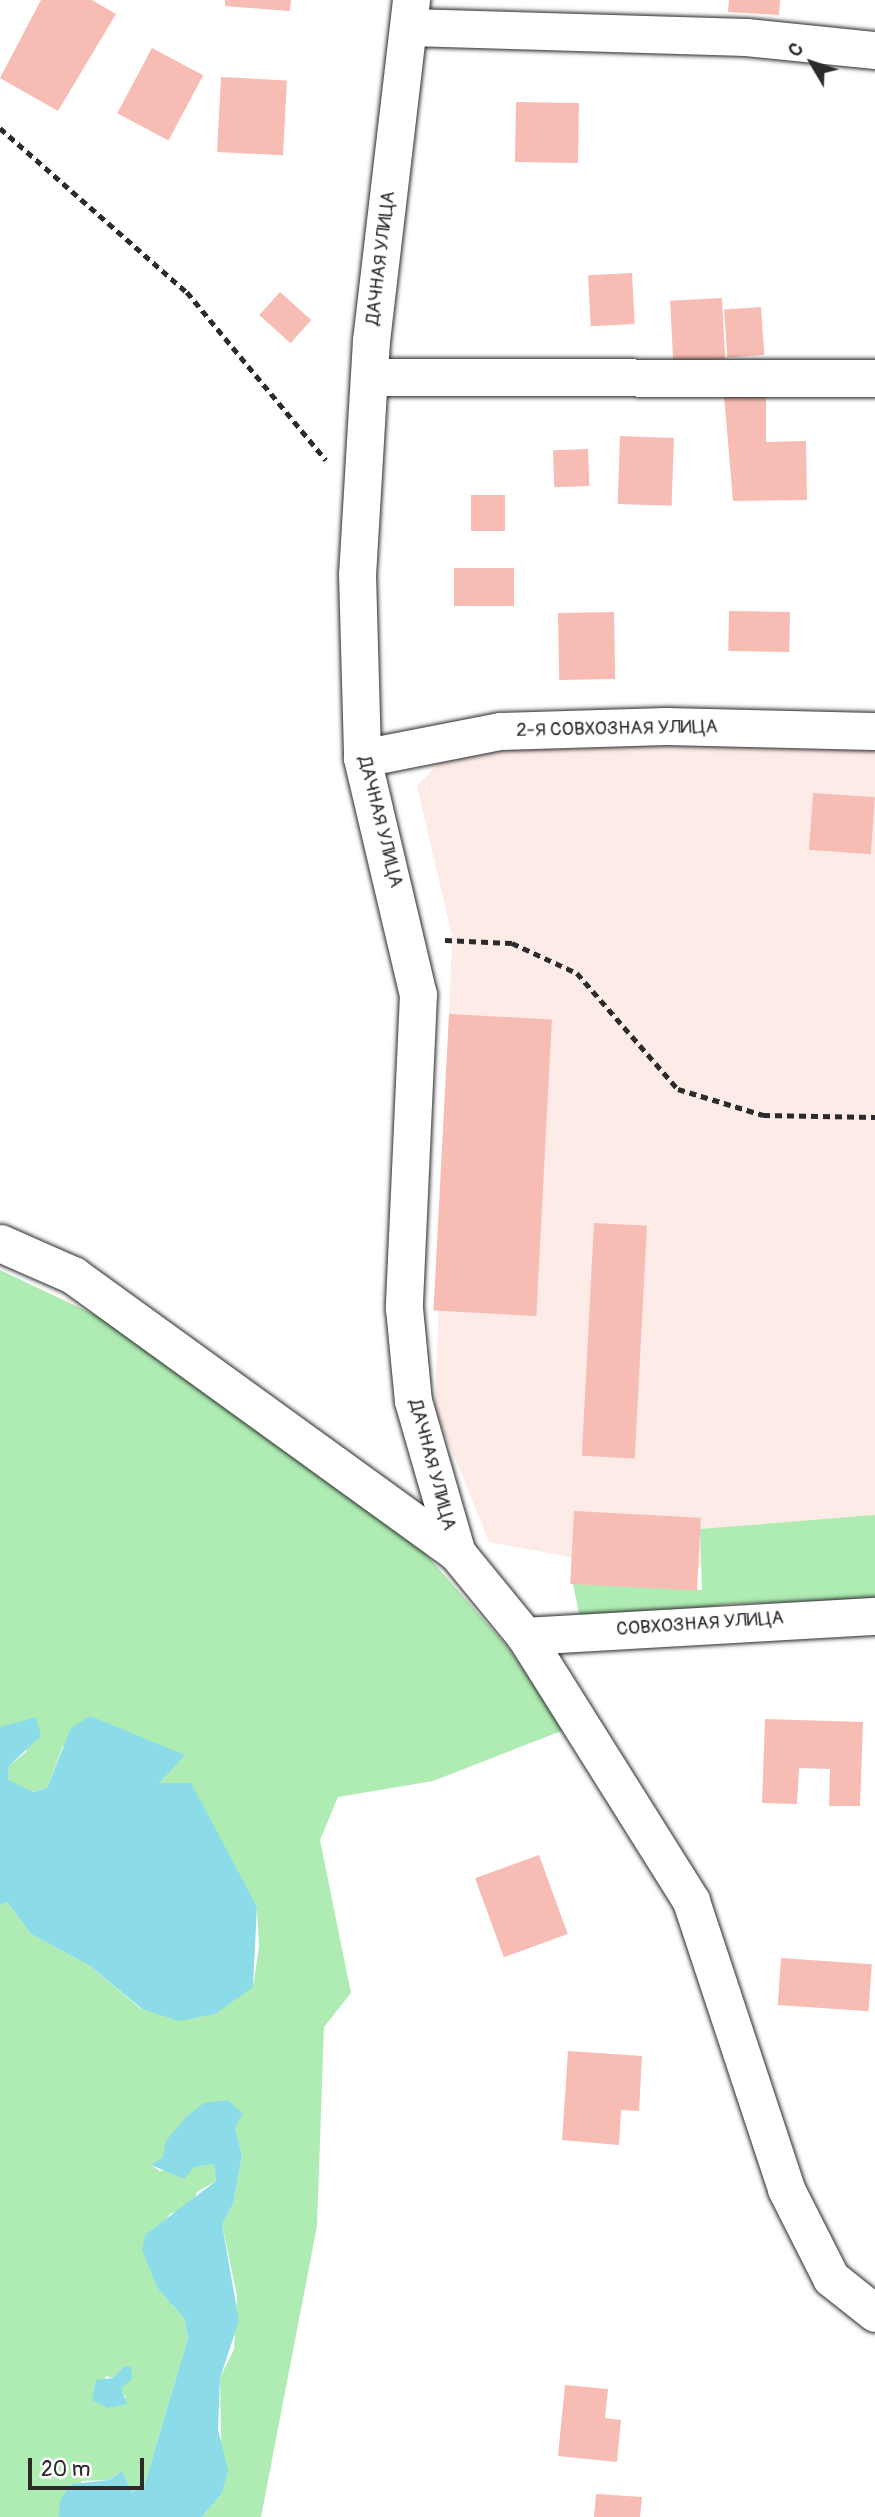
<!DOCTYPE html>
<meta charset="utf-8">
<style>
body{margin:0}
#map{position:relative;width:875px;height:2517px;overflow:hidden;background:#fff;font-family:Pangolin,sans-serif}
div>[style]{position:absolute}
[style*='--x']{left:calc(var(--x)*1px);top:calc(var(--y)*1px);width:calc(var(--w)*1px);rotate:calc(var(--a)*1deg)}
.built>*{inset:0;background:#fdebe8}
.green>*{inset:0;background:#aeecb3}
.water>*{inset:0;background:#8cdbe8}
.building>*{inset:0;background:#f7bcb4;transform-origin:0 0}
.path>*{height:4.5px;margin-top:-2.25px;transform-origin:0;background:repeating-linear-gradient(90deg,#2b2b2b 0 7px,transparent 0 12px)}
.roads{filter:drop-shadow(0 0 2px #2b2b2b) drop-shadow(0 0 2px #2b2b2b)}
.minor>*{height:37px;margin:-18.5px;padding:0 18.5px;transform-origin:18.5px;border-radius:18.5px;background:#fff}
span{translate:-50% -50%;white-space:nowrap;text-align:center;line-height:1.15;-webkit-text-stroke:5px #fff;paint-order:stroke}
.street-label{font-size:19px;color:#2b2b2b}
.north{position:absolute;left:777px;top:28px;width:70px;height:70px;-webkit-text-stroke:5px #fff;paint-order:stroke;rotate:309deg;font-size:19px;font-weight:700;line-height:28px;text-align:center;color:#2b2b2b}
.north::after{content:'';display:block;margin:auto;width:24px;height:32px;background:#2b2b2b;clip-path:polygon(50% 0,100% 100%,50% 72%,0 100%)}
.scale{position:absolute;left:28px;top:2458px;width:116px;height:32px;box-sizing:border-box;border:4px solid #2b2b2b;border-top:0;padding-left:9px;font-size:21px;line-height:24px;white-space:nowrap;color:#2b2b2b;-webkit-text-stroke:5px #fff;paint-order:stroke}
</style>
<div id="map">
<div class="built">
<i style="clip-path:polygon(459px 743px,875px 748px,875px 1549px,650px 1572px,489px 1542px,435px 1409px,452px 936px,417px 786px)"></i>
</div>
<div class="green">
<i style="clip-path:polygon(evenodd,0 1270px,114px 1324px,410px 1536px,510px 1650px,564px 1730px,433px 1781px,338px 1797px,320px 1840px,351px 1993px,324px 2027px,317px 2226px,261px 2517px,202px 2517px,222px 2493px,220px 2378px,234px 2349px,237px 2296px,222px 2224px,233px 2204px,242px 2156px,235px 2127px,167px 2141px,164px 2157px,151px 2165px,160px 2171px,214px 2164px,216px 2181px,197px 2192px,192px 2205px,170px 2214px,143px 2250px,158px 2289px,184px 2318px,188px 2338px,144px 2486px,132px 2492px,122px 2471px,109px 2480px,82px 2481px,59px 2517px,0 2517px,0 1905px,7px 1902px,31px 1934px,90px 1966px,141px 2009px,253px 1987px,259px 1947px,257px 1907px,166px 1785px,158px 1783px,184px 1755px,63px 1746px,47px 1788px,33px 1792px,8px 1781px,9px 1766px,27px 1751px,0 1727px,0 1270px,124px 2366px,120px 2388px,126px 2398px,99px 2399px,106px 2376px,113px 2378px,124px 2366px)"></i>
<i style="clip-path:polygon(875px 1515px,875px 1599px,730px 1604px,581px 1623px,573px 1584px,702px 1590px,700px 1529px)"></i>
</div>
<div class="water">
<i style="clip-path:polygon(90px 1716px,185px 1755px,159px 1783px,191px 1783px,257px 1907px,253px 1987px,215px 2014px,179px 2021px,142px 2009px,90px 1966px,31px 1934px,7px 1902px,0 1905px,0 1727px,36px 1717px,41px 1736px,9px 1766px,8px 1780px,33px 1792px,47px 1788px,71px 1728px)"></i>
<i style="clip-path:polygon(228px 2100px,243px 2114px,235px 2127px,242px 2156px,233px 2204px,222px 2224px,239px 2321px,220px 2378px,218px 2429px,228px 2471px,222px 2493px,202px 2517px,59px 2517px,60px 2500px,72px 2484px,109px 2480px,122px 2471px,132px 2492px,144px 2486px,188px 2338px,184px 2318px,158px 2289px,142px 2250px,145px 2235px,216px 2181px,214px 2164px,194px 2167px,184px 2179px,151px 2165px,163px 2157px,166px 2141px,187px 2116px,204px 2103px)"></i>
<i style="clip-path:polygon(124px 2366px,131px 2367px,132px 2379px,121px 2388px,127px 2404px,108px 2408px,92px 2400px,96px 2380px,113px 2378px)"></i>
</div>
<div class="building">
<i style="clip-path:polygon(41px 0,92px 0,116px 14px,58px 111px,0 78px)"></i>
<i style="clip-path:polygon(225px 0,291px 0,290px 11px,225px 6px)"></i>
<i style="clip-path:polygon(729px 0,780px 0,779px 15px,728px 12px)"></i>
<i style="left:152px;top:48px;width:58px;height:74px;rotate:28deg"></i>
<i style="left:221px;top:77px;width:66px;height:75px;rotate:3deg"></i>
<i style="left:516px;top:102px;width:63px;height:60px;rotate:1deg"></i>
<i style="left:632px;top:273px;width:51px;height:44px;rotate:87deg"></i>
<i style="left:280px;top:292px;width:42px;height:31px;rotate:42deg"></i>
<i style="left:722px;top:298px;width:61px;height:52px;rotate:87deg"></i>
<i style="left:761px;top:307px;width:48px;height:37px;rotate:86deg"></i>
<i style="clip-path:polygon(724px 395px,766px 395px,766px 442px,806px 441px,807px 500px,733px 501px)"></i>
<i style="left:620px;top:436px;width:54px;height:68px;rotate:2deg"></i>
<i style="left:588px;top:449px;width:37px;height:35px;rotate:88deg"></i>
<i style="left:471px;top:495px;width:34px;height:36px"></i>
<i style="left:454px;top:568px;width:60px;height:38px"></i>
<i style="left:729px;top:611px;width:61px;height:40px;rotate:1deg"></i>
<i style="left:614px;top:612px;width:67px;height:56px;rotate:89deg"></i>
<i style="left:813px;top:793px;width:62px;height:57px;rotate:4deg"></i>
<i style="left:449px;top:1014px;width:103px;height:297px;rotate:3deg"></i>
<i style="left:594px;top:1223px;width:53px;height:233px;rotate:3deg"></i>
<i style="left:574px;top:1511px;width:127px;height:73px;rotate:3deg"></i>
<i style="clip-path:polygon(765px 1719px,863px 1722px,860px 1806px,829px 1806px,830px 1769px,799px 1768px,797px 1804px,762px 1803px)"></i>
<i style="left:539px;top:1855px;width:84px;height:68px;rotate:70deg"></i>
<i style="left:781px;top:1958px;width:91px;height:47px;rotate:4deg"></i>
<i style="clip-path:polygon(568px 2051px,642px 2056px,639px 2111px,621px 2110px,619px 2145px,562px 2140px)"></i>
<i style="clip-path:polygon(565px 2385px,608px 2389px,605px 2418px,621px 2420px,617px 2462px,558px 2456px)"></i>
<i style="clip-path:polygon(596px 2494px,642px 2497px,640px 2517px,594px 2517px)"></i>
</div>
<div class="path">
<i style="--x:0;--y:128;--w:249;--a:41.3"></i>
<i style="--x:187;--y:292;--w:218;--a:50.4"></i>
<i style="--x:445;--y:940;--w:67;--a:2.6"></i>
<i style="--x:512;--y:943;--w:72;--a:24.8"></i>
<i style="--x:577;--y:973;--w:154;--a:49"></i>
<i style="--x:678;--y:1089;--w:89;--a:17"></i>
<i style="--x:763;--y:1115;--w:112;--a:1"></i>
</div>
<div class="roads">
<div class="minor">
<i style="--x:411;--y:0;--w:342;--a:96.7"></i>
<i style="--x:371;--y:340;--w:234;--a:93.4"></i>
<i style="--x:357;--y:574;--w:184;--a:88.4"></i>
<i style="--x:362;--y:758;--w:243;--a:76.7"></i>
<i style="--x:418;--y:994;--w:314;--a:92.6"></i>
<i style="--x:404;--y:1308;--w:93;--a:84.5"></i>
<i style="--x:413;--y:1401;--w:158;--a:73.9"></i>
<i style="--x:410;--y:27;--w:336;--a:1.7"></i>
<i style="--x:746;--y:37;--w:130;--a:5.8"></i>
<i style="--x:370;--y:377;--w:505;--a:0.11"></i>
<i style="--x:362;--y:758;--w:141;--a:-11.1"></i>
<i style="--x:500;--y:731;--w:166;--a:-1.7"></i>
<i style="--x:666;--y:726;--w:209;--a:1.4"></i>
<i style="--x:0;--y:1243;--w:80;--a:23.7"></i>
<i style="--x:73;--y:1275;--w:474;--a:35.9"></i>
<i style="--x:457;--y:1553;--w:107;--a:50.7"></i>
<i style="--x:525;--y:1636;--w:313;--a:57.9"></i>
<i style="--x:691;--y:1901;--w:303;--a:71.7"></i>
<i style="--x:786;--y:2189;--w:100;--a:63.2"></i>
<i style="--x:831;--y:2278;--w:56;--a:38.5"></i>
<i style="--x:525;--y:1636;--w:351;--a:-3.3"></i>
</div>
</div>
<div class="street-label">
<span style="left:381px;top:258px;rotate:-83deg">ДАЧНАЯ УЛИЦА</span>
<span style="left:617px;top:729px;rotate:-1deg">2-Я СОВХОЗНАЯ УЛИЦА</span>
<span style="left:380px;top:822px;rotate:76deg">ДАЧНАЯ УЛИЦА</span>
<span style="left:432px;top:1465px;rotate:75deg">ДАЧНАЯ УЛИЦА</span>
<span style="left:700px;top:1624px;rotate:-4deg">СОВХОЗНАЯ УЛИЦА</span>
</div>
<div class="north">С</div>
<div class="scale">20 m</div>
</div>
